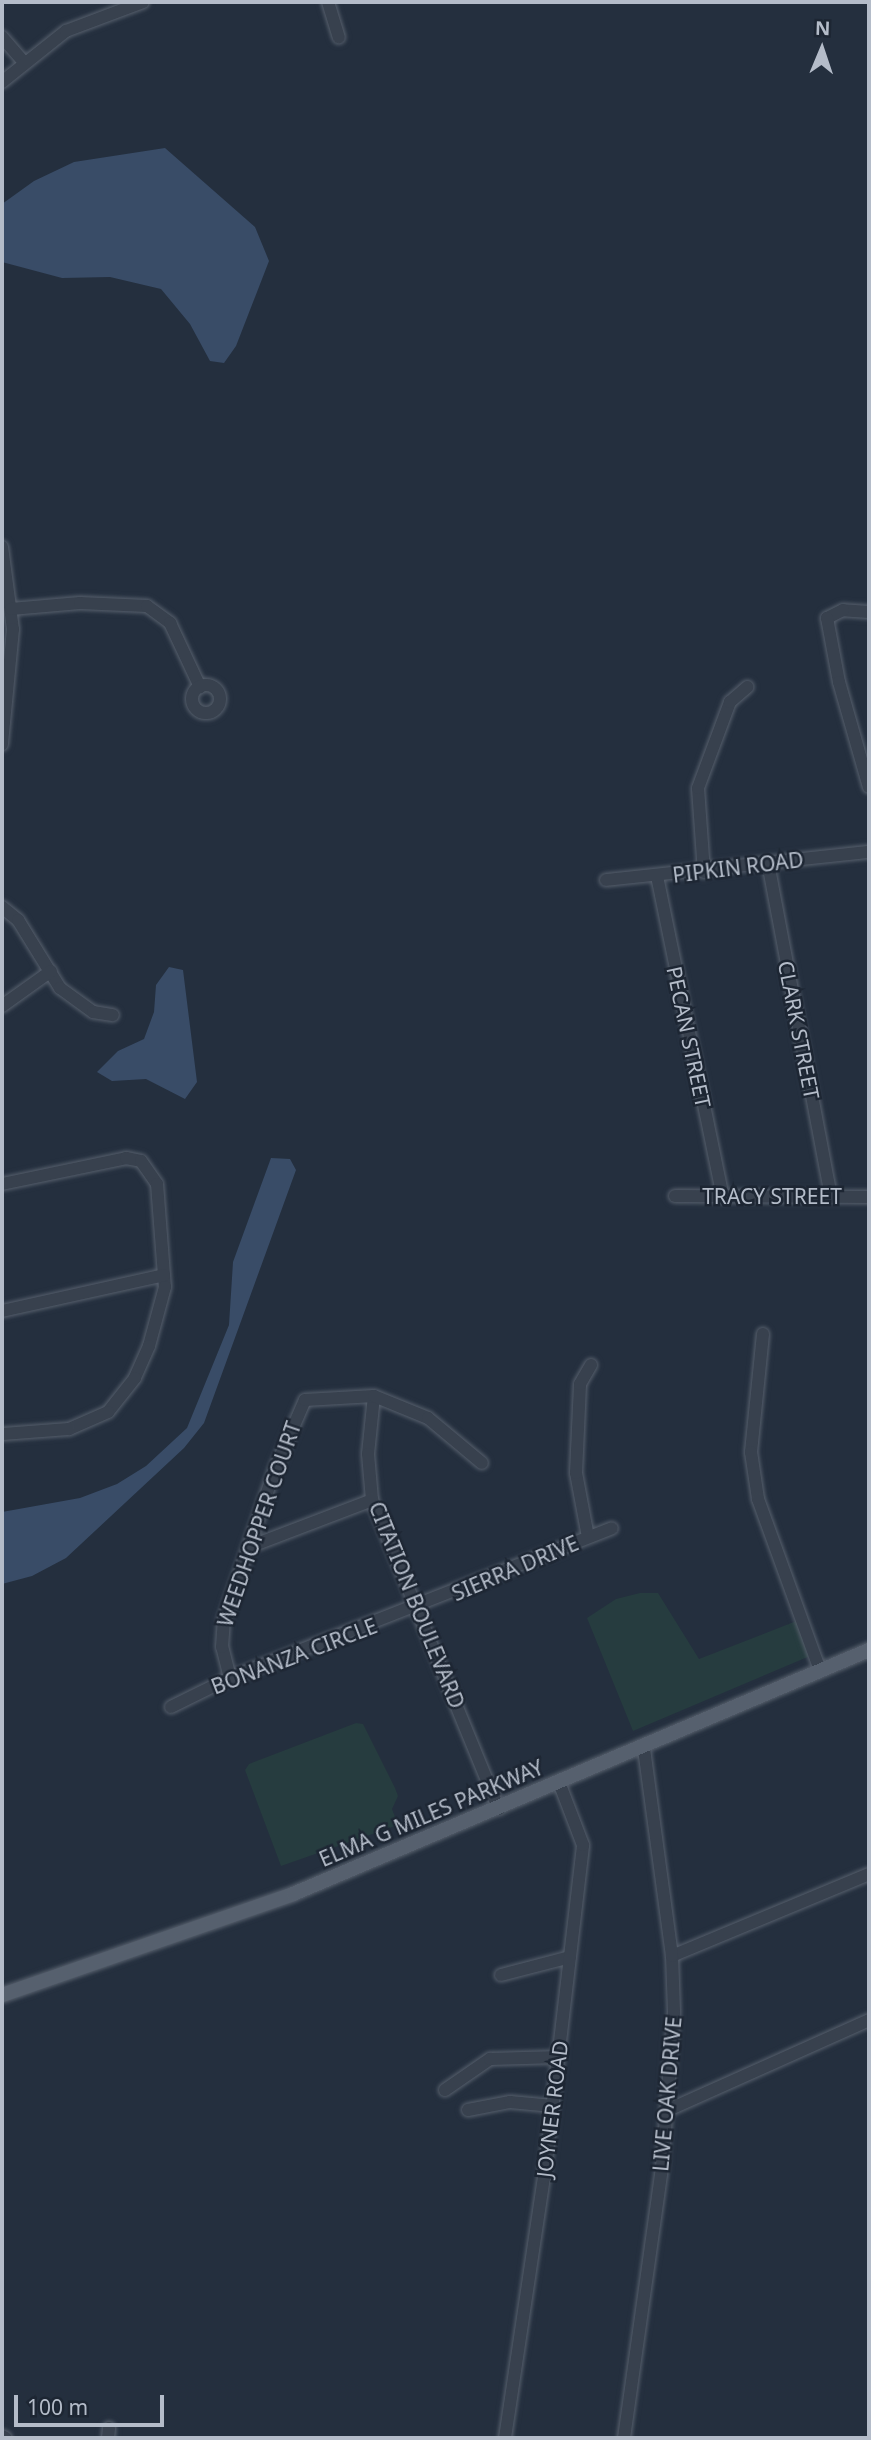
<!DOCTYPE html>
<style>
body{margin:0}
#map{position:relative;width:871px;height:2440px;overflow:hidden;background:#242f3e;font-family:"Noto Sans",sans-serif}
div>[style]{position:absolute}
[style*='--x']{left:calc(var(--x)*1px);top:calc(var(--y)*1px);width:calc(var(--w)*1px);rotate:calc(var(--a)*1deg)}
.green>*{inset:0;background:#263c3f}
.water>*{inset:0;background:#394c67}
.roads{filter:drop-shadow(0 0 2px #565f6c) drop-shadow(0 0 2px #565f6c)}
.minor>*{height:12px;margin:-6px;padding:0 6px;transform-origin:6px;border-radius:6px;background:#38414e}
.minor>.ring{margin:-6px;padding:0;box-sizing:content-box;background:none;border:12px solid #38414e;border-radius:50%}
.major>*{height:14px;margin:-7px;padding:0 7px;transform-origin:7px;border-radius:7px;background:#56606e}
span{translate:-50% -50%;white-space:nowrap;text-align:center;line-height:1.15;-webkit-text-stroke:5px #1d2633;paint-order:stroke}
.street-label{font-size:21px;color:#b4bcc9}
.frame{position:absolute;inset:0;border:4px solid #b4bcc9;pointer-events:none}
.north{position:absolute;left:787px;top:14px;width:70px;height:70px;-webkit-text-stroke:5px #1d2633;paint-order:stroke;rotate:2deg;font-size:19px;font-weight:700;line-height:28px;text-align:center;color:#b4bcc9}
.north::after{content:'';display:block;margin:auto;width:24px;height:32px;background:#b4bcc9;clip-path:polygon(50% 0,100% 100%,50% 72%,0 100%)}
.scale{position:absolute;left:14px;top:2395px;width:150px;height:32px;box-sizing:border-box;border:4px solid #b4bcc9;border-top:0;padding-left:9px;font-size:21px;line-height:24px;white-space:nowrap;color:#b4bcc9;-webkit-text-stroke:5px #1d2633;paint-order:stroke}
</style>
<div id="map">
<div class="green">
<i style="clip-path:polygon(640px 1593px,658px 1593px,699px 1659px,799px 1620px,810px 1656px,633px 1731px,587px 1618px,616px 1599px)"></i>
<i style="clip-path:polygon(356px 1723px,363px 1724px,395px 1788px,398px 1796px,392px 1809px,398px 1825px,281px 1866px,245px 1770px,249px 1764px)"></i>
</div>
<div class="water">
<i style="clip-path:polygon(165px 148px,255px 227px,269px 261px,236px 346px,224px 363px,210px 361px,190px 324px,161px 289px,110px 277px,62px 278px,2px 262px,2px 204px,34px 181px,74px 162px)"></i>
<i style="clip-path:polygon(169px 967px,183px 970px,197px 1082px,185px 1099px,146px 1079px,112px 1081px,97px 1072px,118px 1051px,144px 1039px,154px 1012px,156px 985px)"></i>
<i style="clip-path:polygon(271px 1158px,290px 1159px,296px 1170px,204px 1423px,184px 1448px,66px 1558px,32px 1576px,2px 1584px,2px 1512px,80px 1498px,117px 1484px,146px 1466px,187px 1428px,229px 1325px,233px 1262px)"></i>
</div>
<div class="roads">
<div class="minor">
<i style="--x:328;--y:2;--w:37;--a:73"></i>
<i style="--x:2;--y:37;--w:33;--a:49"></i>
<i style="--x:2;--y:82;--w:82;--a:-38.6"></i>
<i style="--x:66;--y:31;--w:82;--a:-20.6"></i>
<i style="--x:2;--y:547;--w:83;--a:82.4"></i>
<i style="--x:13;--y:629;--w:116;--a:95.5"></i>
<i style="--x:11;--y:609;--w:69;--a:-5"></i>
<i style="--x:80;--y:603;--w:67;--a:2.6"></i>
<i style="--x:147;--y:606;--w:29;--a:36"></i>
<i style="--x:170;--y:623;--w:71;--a:64.9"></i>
<i style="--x:869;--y:612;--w:26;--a:-176"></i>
<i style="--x:843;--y:610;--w:18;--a:153"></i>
<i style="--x:827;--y:618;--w:65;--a:79.4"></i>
<i style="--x:839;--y:682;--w:109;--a:74.1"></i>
<i class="ring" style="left:192px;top:685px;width:16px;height:16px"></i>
<i style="--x:768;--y:863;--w:339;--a:79.3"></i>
<i style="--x:704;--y:872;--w:84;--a:-94.1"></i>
<i style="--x:698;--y:788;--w:92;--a:-69.6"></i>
<i style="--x:730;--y:702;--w:23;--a:-41"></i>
<i style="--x:657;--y:876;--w:328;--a:78.4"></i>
<i style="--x:606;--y:880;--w:264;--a:-6.1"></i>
<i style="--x:2;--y:907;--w:21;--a:39"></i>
<i style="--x:18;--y:920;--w:80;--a:58.3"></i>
<i style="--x:60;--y:988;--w:41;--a:36"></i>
<i style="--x:93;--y:1012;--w:20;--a:9"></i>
<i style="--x:2;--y:1006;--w:60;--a:-35.5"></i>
<i style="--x:2;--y:1184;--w:127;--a:-11.8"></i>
<i style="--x:126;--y:1158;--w:15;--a:11"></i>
<i style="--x:141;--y:1161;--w:28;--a:55"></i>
<i style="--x:157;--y:1184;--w:103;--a:85.6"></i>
<i style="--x:165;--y:1287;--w:61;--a:105.2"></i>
<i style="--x:149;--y:1346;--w:35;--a:114"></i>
<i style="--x:135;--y:1378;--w:43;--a:128.5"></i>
<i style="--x:108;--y:1412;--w:43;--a:156.4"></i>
<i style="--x:69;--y:1429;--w:67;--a:175.7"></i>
<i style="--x:675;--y:1196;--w:194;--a:0.3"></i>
<i style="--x:2;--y:1311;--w:166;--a:-12.5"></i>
<i style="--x:763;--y:1334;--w:119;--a:95.8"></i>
<i style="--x:751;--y:1452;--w:48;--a:81.5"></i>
<i style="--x:758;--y:1499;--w:182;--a:70.1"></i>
<i style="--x:374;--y:1396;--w:58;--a:95.9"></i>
<i style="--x:368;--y:1454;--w:46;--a:85"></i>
<i style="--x:372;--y:1500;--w:334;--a:67.7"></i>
<i style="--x:588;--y:1537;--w:65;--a:-100.6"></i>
<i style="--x:576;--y:1473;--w:89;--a:-87.4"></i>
<i style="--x:580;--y:1384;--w:22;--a:-60"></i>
<i style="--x:249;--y:1547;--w:132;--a:-20.9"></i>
<i style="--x:230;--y:1678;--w:32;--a:-104"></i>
<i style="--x:222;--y:1647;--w:28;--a:-86"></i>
<i style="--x:224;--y:1619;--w:158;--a:-71.2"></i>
<i style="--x:275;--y:1469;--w:75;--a:-66.5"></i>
<i style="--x:305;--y:1400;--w:69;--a:-3.3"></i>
<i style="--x:374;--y:1396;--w:58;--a:22.2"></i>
<i style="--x:428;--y:1418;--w:70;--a:39.8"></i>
<i style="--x:171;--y:1707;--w:66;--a:-26.2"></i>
<i style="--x:230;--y:1678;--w:410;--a:-21.4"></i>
<i style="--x:672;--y:1956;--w:213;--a:-22.6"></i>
<i style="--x:501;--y:1975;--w:71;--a:-14.6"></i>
<i style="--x:445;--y:2090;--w:55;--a:-34.6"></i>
<i style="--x:490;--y:2059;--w:69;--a:-1.7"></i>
<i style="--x:468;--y:2110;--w:43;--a:-10.8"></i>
<i style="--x:510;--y:2102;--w:43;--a:5.3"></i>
<i style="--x:668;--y:2110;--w:220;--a:-24.1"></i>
<i style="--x:2;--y:2436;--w:4;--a:27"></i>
<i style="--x:108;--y:2438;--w:10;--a:-84"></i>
<i style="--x:505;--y:2438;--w:263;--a:-81.5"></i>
<i style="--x:544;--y:2178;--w:335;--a:-83.3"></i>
<i style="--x:583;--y:1845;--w:67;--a:-110.9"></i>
<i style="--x:624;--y:2438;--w:273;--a:-82"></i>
<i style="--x:662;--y:2168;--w:156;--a:-85.6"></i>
<i style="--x:674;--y:2012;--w:56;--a:-92"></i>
<i style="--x:672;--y:1956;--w:209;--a:-97.7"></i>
</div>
<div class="major">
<i style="--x:2;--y:1995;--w:308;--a:-19.1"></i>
<i style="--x:293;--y:1894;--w:626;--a:-22.96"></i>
</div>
</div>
<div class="street-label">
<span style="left:738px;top:867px;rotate:-7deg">PIPKIN ROAD</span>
<span style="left:799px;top:1030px;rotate:79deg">CLARK STREET</span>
<span style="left:689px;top:1037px;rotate:78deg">PECAN STREET</span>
<span style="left:772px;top:1196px">TRACY STREET</span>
<span style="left:259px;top:1524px;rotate:-71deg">WEEDHOPPER COURT</span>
<span style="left:515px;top:1568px;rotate:-23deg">SIERRA DRIVE</span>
<span style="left:417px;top:1605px;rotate:68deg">CITATION BOULEVARD</span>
<span style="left:294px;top:1656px;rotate:-21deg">BONANZA CIRCLE</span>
<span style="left:431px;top:1813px;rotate:-23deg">ELMA G MILES PARKWAY</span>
<span style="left:667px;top:2094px;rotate:-85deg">LIVE OAK DRIVE</span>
<span style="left:552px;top:2109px;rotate:-83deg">JOYNER ROAD</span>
</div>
<div class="frame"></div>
<div class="north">N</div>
<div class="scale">100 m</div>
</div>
